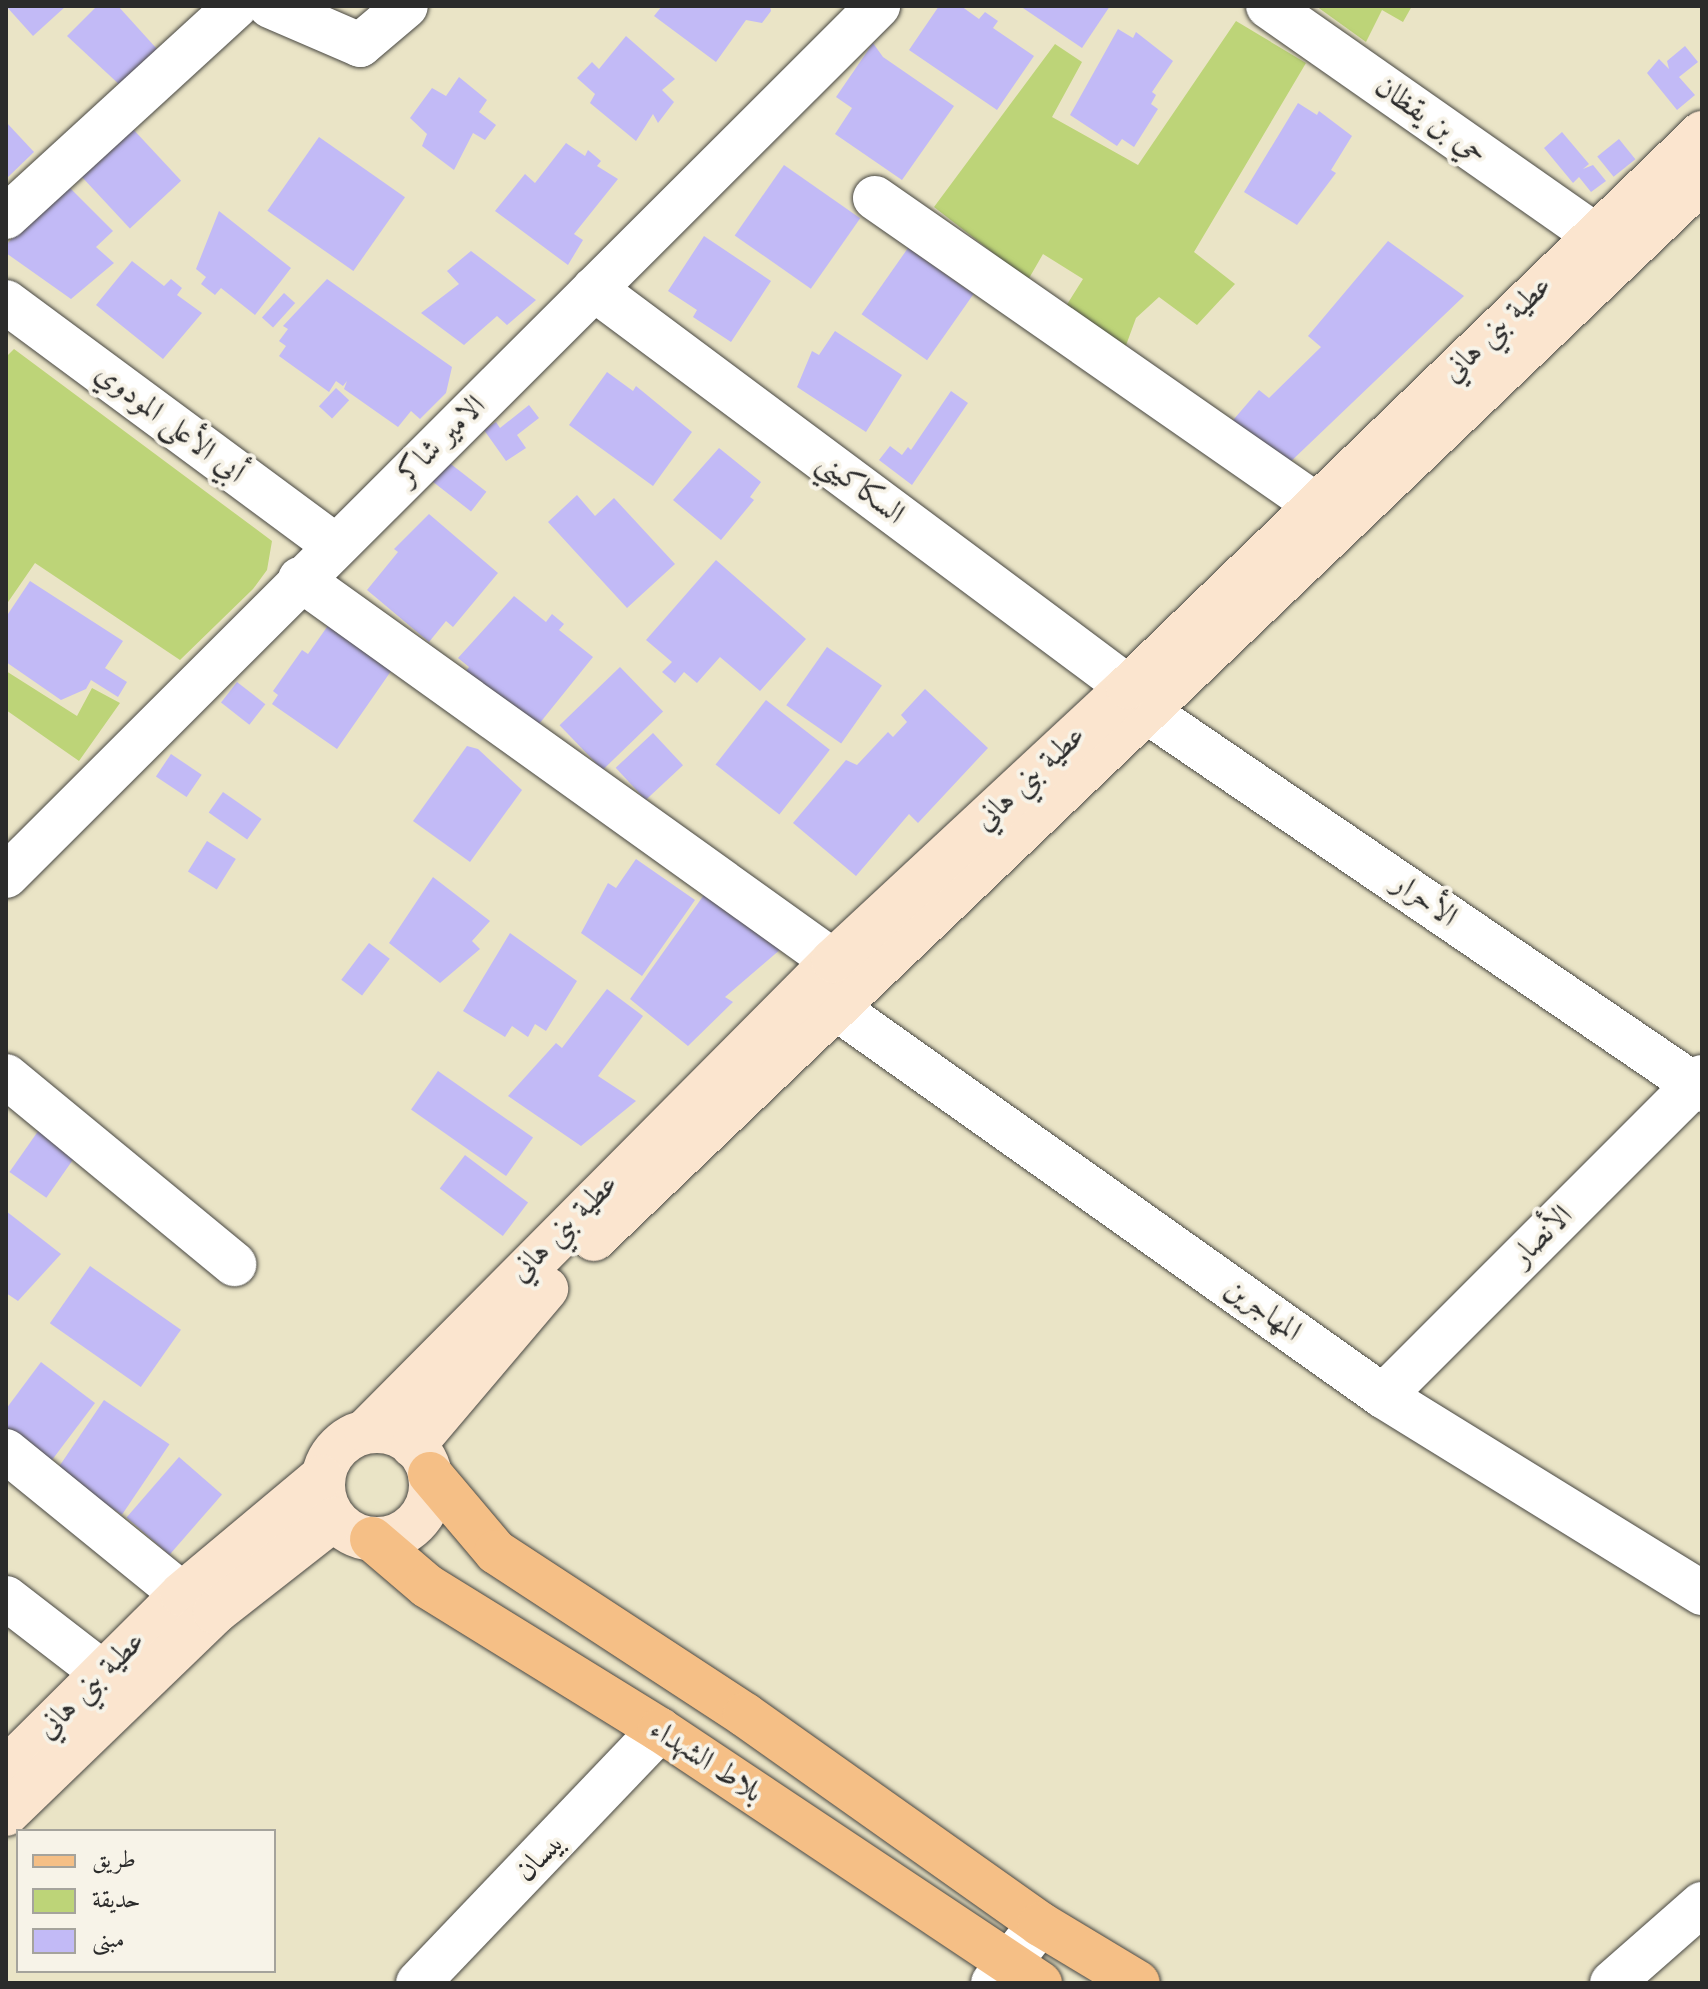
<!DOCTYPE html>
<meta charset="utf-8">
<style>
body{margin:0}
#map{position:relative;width:1708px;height:1989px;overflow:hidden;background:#eae4c6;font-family:Cardo,Amiri,serif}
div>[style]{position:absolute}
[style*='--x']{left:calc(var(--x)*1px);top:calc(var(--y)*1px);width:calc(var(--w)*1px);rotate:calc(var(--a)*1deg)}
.green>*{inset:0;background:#bdd478}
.building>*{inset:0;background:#c2baf6;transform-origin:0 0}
.roads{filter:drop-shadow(0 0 2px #484742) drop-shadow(0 0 2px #484742)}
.minor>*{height:44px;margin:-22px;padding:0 22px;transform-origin:22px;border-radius:22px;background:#fff}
.secondary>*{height:44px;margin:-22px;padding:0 22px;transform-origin:22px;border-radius:22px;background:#fbe5cf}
.secondary>.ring{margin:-22px;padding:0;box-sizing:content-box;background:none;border:44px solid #fbe5cf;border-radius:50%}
.primary>*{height:44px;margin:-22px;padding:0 22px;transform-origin:22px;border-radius:22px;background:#f5bf86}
span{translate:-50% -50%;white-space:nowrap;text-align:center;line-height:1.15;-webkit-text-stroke:8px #f7f3e8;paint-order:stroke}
.street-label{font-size:30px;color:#2b2b2b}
.frame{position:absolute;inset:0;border:8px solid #2b2b2b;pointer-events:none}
.legend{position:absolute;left:16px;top:1829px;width:260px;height:144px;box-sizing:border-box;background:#f7f3e8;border:2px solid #a5a39c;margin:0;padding:10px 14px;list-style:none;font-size:24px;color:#2b2b2b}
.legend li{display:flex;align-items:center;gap:16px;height:40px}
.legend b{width:40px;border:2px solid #a5a39c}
</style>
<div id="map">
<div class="green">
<i style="clip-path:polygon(1316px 6px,1412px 6px,1403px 22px,1382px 10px,1366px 42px)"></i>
<i style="clip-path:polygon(1236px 21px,1306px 63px,1194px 252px,1235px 284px,1197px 325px,1159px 297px,1136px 318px,1125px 348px,1066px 306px,1083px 279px,1043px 254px,1028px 280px,934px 207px,1055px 44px,1082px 62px,1052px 117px,1138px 165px)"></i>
<i style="clip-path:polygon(14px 349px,272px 541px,267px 570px,253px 589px,180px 660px,35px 563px,6px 605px,6px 357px)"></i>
<i style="clip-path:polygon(6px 671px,77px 716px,92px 688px,120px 703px,79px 761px,6px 710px)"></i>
</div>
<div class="building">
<i style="clip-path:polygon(6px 6px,66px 6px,33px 36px)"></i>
<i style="clip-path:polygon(97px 6px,118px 6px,157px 49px,122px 87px,67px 36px)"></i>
<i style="clip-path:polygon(662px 6px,770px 6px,771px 11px,762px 23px,746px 20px,716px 62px,654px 16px)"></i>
<i style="clip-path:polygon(939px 6px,961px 6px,979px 19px,985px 12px,998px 21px,993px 28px,1034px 56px,997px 110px,909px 50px)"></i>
<i style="clip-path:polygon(1020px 6px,1110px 6px,1082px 48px)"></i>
<i style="clip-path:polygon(1118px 29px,1133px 38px,1136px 32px,1173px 61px,1152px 92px,1156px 95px,1151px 104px,1158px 109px,1134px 147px,1122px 139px,1117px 146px,1070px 115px)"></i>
<i style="clip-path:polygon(626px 36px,675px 79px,662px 90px,674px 102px,658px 123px,653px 114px,636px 141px,590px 103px,595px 94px,577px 78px,592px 62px,599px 69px)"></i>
<i style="clip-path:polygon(873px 43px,883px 57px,954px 106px,902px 180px,835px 134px,852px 108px,836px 97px)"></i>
<i style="clip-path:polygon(1685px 46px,1698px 62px,1679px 77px,1695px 95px,1677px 110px,1647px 73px,1659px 59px,1669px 69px,1667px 61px)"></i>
<i style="clip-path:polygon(459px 77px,487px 100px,479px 112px,496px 125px,485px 140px,473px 133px,454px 170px,422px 146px,427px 134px,410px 118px,432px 88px,446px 96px)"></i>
<i style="clip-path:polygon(1298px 103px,1317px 115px,1319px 111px,1352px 136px,1331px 170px,1336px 173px,1297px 225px,1244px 192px)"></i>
<i style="clip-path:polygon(6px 122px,34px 152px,6px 179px)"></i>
<i style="left:132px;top:128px;width:72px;height:70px;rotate:47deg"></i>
<i style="clip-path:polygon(1562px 132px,1589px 164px,1583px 169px,1593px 165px,1606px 181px,1591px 192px,1579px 177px,1573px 183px,1544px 148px)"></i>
<i style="left:319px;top:137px;width:105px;height:90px;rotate:35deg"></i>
<i style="left:1619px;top:139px;width:26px;height:28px;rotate:51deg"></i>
<i style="clip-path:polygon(566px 143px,585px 156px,588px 150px,601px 161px,597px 166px,618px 179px,574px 234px,583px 240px,568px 265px,495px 211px,525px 174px,535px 183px)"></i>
<i style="left:784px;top:165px;width:93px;height:86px;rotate:35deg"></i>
<i style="clip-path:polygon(65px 183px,113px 231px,96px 247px,114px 263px,71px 299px,6px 253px,6px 245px)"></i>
<i style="clip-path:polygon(219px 211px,291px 268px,255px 315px,221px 288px,215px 295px,201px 284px,206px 277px,196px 269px)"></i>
<i style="clip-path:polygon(704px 236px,771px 281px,731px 342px,693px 317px,697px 310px,668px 291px)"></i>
<i style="clip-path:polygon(1388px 241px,1464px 296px,1285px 467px,1228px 426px,1259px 390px,1269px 398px,1321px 347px,1308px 336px)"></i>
<i style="left:908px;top:248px;width:80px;height:81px;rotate:35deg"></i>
<i style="clip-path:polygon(471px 251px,536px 300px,507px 325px,497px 316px,464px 345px,421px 313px,459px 284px,447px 271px)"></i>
<i style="clip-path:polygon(132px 261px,164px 286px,171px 279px,182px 288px,177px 295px,202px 313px,163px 359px,96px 305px)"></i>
<i style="clip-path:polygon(327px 279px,452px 367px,446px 393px,420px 419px,411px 411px,398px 427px,344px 389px,347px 381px,343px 386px,336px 381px,329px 392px,279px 356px,286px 346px,279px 341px,288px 329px,283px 326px)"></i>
<i style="left:284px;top:293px;width:15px;height:33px;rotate:42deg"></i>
<i style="clip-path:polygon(835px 331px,902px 375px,866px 432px,797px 387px,812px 351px,819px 355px)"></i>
<i style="clip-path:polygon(607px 372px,633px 391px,636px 386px,692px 432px,653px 486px,569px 425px)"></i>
<i style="left:336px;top:388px;width:18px;height:25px;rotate:43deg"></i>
<i style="clip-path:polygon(951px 391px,968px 403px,912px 485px,879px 460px,890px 446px,902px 455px,908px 447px,911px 450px)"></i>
<i style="clip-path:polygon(529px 405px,539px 418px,517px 435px,526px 448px,506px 461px,484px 430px,496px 422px,500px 428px)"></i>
<i style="clip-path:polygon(719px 448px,761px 482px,750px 497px,754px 500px,721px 540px,673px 500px)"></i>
<i style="left:447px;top:461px;width:50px;height:25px;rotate:38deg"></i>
<i style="clip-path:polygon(577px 495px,595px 516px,614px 498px,675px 564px,627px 608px,548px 522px)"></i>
<i style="clip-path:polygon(429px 514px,498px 573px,453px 627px,446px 621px,429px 642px,367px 590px,398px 552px,394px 549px)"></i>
<i style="clip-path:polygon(716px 560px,806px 639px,760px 691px,720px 657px,697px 683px,684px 672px,675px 683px,662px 672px,672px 662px,646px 640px)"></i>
<i style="clip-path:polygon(30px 581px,123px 641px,105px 668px,127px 682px,118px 697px,91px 680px,86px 689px,61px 700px,6px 662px,6px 617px)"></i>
<i style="clip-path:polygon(514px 596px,546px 622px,552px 614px,564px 624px,559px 630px,593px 657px,535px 729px,462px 677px,469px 667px,458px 658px)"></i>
<i style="clip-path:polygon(334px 617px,398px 661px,337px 749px,272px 704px,278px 695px,273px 691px,302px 650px,308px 654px)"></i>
<i style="left:827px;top:647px;width:67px;height:71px;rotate:35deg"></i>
<i style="left:620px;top:667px;width:62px;height:84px;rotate:46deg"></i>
<i style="left:237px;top:682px;width:36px;height:26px;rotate:38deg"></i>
<i style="clip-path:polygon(925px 689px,988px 748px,918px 823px,909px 814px,856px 876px,793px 823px,846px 760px,857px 765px,888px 732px,893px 737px,907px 722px,901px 715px)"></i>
<i style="left:766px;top:700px;width:81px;height:82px;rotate:38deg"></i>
<i style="left:653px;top:733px;width:44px;height:51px;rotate:47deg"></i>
<i style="clip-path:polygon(467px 746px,478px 749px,522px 790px,470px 862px,413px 821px)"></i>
<i style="left:171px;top:754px;width:37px;height:27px;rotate:34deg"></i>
<i style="left:223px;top:792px;width:47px;height:25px;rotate:35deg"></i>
<i style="left:207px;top:841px;width:34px;height:36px;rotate:32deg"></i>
<i style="clip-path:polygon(636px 859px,695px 900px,642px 976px,581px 933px,608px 883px,616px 888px)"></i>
<i style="clip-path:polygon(433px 877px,490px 921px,472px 941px,480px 949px,440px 983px,389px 943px)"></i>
<i style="clip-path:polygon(711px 885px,789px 942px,725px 997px,733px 1002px,688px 1046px,630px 999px)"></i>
<i style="clip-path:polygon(510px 933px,577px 981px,546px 1031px,535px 1024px,528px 1037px,512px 1026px,505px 1037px,463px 1011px)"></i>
<i style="left:369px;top:943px;width:26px;height:46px;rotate:37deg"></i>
<i style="clip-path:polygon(607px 989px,643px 1016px,598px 1076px,636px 1101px,581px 1146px,508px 1096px,556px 1043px,562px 1048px)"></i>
<i style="left:438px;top:1071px;width:116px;height:47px;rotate:35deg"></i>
<i style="left:41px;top:1127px;width:45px;height:55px;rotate:35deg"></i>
<i style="left:465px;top:1155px;width:79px;height:42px;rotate:37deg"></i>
<i style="clip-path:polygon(6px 1211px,61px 1254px,18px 1301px,6px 1293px)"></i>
<i style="left:90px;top:1266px;width:111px;height:70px;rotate:35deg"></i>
<i style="clip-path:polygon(41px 1362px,95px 1403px,49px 1464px,6px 1430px,6px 1409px)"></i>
<i style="left:104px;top:1400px;width:79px;height:85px;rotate:34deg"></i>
<i style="left:179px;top:1457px;width:57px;height:80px;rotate:41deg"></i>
</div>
<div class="roads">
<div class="minor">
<i style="--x:270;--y:6;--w:98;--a:23.4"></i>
<i style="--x:360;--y:45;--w:60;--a:-40.3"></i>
<i style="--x:1268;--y:6;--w:398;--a:35"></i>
<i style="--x:875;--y:198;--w:537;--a:34.84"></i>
<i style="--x:6;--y:217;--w:312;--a:-42.5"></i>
<i style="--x:594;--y:289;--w:666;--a:36.7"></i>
<i style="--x:6;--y:302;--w:408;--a:36.5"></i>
<i style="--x:300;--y:579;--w:656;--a:35.63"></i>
<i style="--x:1146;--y:711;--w:673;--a:34.28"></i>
<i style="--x:6;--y:876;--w:1232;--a:-44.93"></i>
<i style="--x:836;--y:1008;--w:671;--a:35.35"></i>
<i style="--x:1383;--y:1396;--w:375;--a:31.7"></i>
<i style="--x:6;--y:1076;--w:296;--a:39.5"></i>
<i style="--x:1383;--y:1396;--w:451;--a:-45"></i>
<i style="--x:6;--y:1451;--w:227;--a:39.1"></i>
<i style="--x:6;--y:1598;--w:123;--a:37.7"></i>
<i style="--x:418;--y:1983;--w:350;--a:-46.3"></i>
<i style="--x:993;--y:1983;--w:75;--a:-51.5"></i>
<i style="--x:1612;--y:1983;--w:120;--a:-41.3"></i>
</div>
<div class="secondary">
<i style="--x:594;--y:1239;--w:1532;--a:-43.68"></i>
<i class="ring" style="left:323px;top:1431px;width:64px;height:64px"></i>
<i style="--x:366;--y:1431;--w:663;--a:-45.18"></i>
<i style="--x:833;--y:961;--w:403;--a:-42.9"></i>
<i style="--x:1128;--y:687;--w:798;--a:-43.98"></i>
<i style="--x:413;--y:1446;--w:206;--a:-49.7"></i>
<i style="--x:6;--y:1769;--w:248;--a:-44.8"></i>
<i style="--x:182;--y:1594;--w:182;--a:-39.9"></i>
<i style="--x:6;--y:1814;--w:291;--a:-44"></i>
<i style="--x:215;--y:1612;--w:151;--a:-38"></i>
</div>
<div class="primary">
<i style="--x:430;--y:1474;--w:102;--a:49.8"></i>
<i style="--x:496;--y:1552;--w:298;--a:33.2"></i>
<i style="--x:745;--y:1715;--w:362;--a:35.3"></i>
<i style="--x:1040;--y:1924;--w:114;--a:31"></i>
<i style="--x:372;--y:1539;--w:72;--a:40.5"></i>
<i style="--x:427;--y:1586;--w:274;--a:31.7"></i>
<i style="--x:660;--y:1730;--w:457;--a:33.7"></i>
</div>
</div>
<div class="street-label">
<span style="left:1431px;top:120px;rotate:35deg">حي بن يقظان</span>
<span style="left:1497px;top:329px;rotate:-44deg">عطية بني هاني</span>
<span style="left:170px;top:423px;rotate:37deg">أبي الأعلى المودوي</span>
<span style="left:441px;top:440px;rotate:-45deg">الامير شاكر</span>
<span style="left:861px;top:488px;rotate:37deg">السكاكيني</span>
<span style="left:1030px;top:778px;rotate:-43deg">عطية بني هاني</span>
<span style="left:1425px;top:900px;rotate:35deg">الأحرار</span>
<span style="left:564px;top:1228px;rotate:-45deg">عطية بني هاني</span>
<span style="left:1542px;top:1236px;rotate:-45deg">الأنصار</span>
<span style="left:1263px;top:1310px;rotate:35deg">المهاجرين</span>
<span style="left:91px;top:1685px;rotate:-45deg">عطية بني هاني</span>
<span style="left:706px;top:1761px;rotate:33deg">بلاط الشهداء</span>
<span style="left:540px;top:1857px;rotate:-46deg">بيسان</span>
</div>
<div class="frame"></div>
<ul class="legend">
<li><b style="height:10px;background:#f5bf86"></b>طريق</li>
<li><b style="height:22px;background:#bdd478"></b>حديقة</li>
<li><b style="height:22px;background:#c2baf6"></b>مبنى</li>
</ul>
</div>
